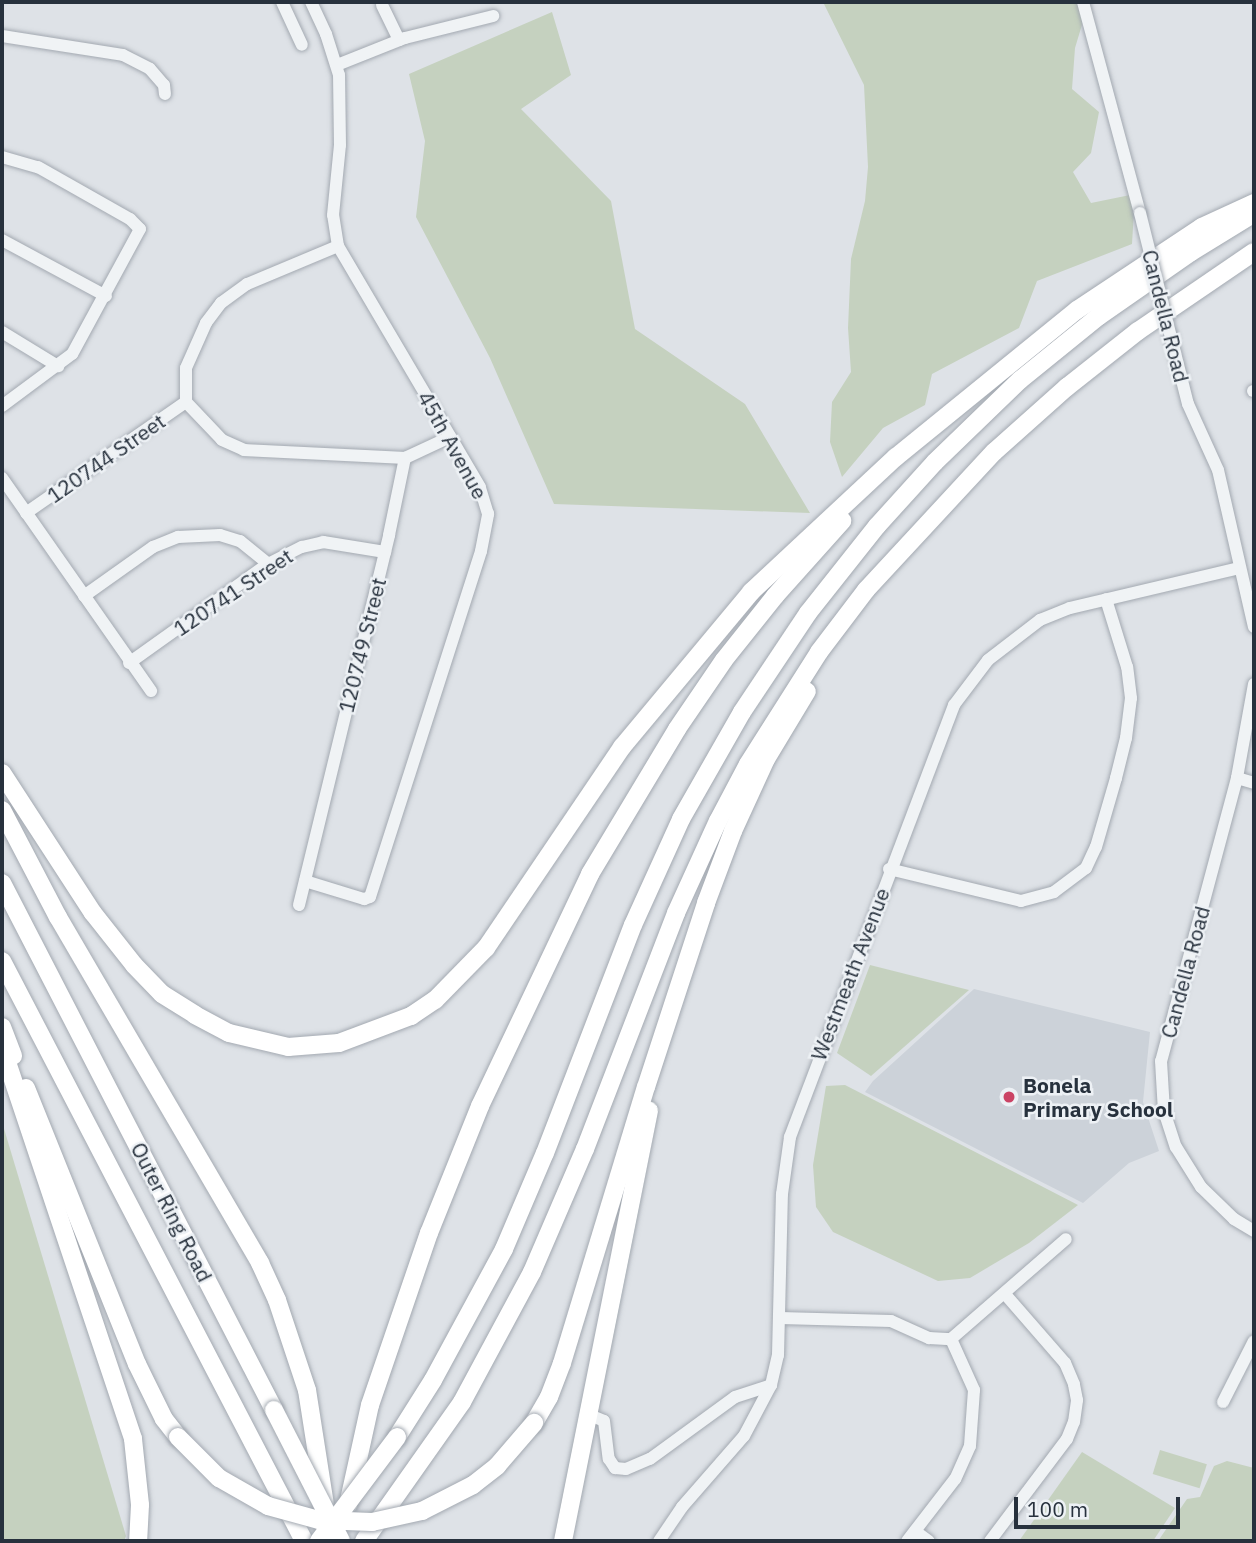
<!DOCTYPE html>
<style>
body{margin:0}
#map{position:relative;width:1256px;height:1543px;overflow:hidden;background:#dee2e7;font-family:"IBM Plex Sans",sans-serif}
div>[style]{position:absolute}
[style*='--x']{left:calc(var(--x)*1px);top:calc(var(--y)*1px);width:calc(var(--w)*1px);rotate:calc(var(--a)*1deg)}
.built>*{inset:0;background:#ccd2d9}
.green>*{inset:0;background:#c5d1bf;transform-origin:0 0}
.roads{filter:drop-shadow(0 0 2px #a3a9b1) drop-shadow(0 0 2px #a3a9b1)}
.minor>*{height:12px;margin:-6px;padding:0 6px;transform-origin:6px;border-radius:6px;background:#f0f3f5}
.highway>*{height:18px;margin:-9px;padding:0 9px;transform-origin:9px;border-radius:9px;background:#fff}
.bridges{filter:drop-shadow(0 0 2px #a3a9b1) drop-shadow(0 0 2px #a3a9b1)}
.minor-bridge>*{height:12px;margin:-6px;padding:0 6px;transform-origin:6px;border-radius:6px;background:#f0f3f5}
.highway-bridge>*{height:18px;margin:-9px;padding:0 9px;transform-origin:9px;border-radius:9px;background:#fff}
.dots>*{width:19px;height:19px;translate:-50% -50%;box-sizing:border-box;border:4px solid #edf1f5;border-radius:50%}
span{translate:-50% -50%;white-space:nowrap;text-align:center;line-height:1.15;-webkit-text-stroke:5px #edf1f5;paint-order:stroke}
.street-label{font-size:21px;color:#27313d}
.poi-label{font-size:21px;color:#27313d;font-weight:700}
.left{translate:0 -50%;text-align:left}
.frame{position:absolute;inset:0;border:4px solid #27313d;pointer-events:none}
.scale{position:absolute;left:1014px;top:1497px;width:166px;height:32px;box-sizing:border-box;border:4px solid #27313d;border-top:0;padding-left:9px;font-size:21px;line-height:24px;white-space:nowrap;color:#27313d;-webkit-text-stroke:5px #edf1f5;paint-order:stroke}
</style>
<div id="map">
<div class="built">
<i style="clip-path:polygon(974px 989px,1150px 1032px,1143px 1102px,1159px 1151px,1129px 1163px,1083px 1203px,865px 1092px,873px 1081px)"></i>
</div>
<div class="green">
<i style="clip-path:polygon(823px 2px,1076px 2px,1084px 18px,1075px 48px,1072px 89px,1099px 112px,1091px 153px,1073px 172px,1091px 203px,1135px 194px,1132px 244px,1037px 281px,1019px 328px,932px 374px,925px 405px,883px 428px,842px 477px,830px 442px,832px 402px,851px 372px,848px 328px,851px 259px,865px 201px,868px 167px,864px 85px)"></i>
<i style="clip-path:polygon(552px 12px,571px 75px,521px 109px,611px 201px,635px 329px,745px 404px,810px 513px,554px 504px,490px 358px,416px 217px,425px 141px,409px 74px)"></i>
<i style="clip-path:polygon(870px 965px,969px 990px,871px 1076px,837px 1053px)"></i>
<i style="clip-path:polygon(845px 1085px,1078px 1205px,1029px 1243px,970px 1278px,938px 1281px,833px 1232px,816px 1207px,813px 1165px,826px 1086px)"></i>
<i style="clip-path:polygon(2px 1122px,126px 1536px,124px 1541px,2px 1541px)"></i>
<i style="left:1160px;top:1450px;width:49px;height:25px;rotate:17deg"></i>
<i style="clip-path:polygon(1082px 1452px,1175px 1508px,1153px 1541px,1019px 1541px)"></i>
<i style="clip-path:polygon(1227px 1461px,1254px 1468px,1254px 1541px,1158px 1541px,1187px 1499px,1200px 1497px,1214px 1466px)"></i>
</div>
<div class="roads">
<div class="minor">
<i style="--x:282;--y:2;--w:47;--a:65.1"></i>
<i style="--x:1083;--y:2;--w:219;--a:74.9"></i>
<i style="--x:382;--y:5;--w:39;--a:64"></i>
<i style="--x:2;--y:36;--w:122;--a:8.9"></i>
<i style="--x:123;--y:55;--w:30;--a:27"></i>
<i style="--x:150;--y:69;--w:21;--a:49"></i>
<i style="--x:164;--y:85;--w:9;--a:84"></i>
<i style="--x:337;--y:65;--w:73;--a:-21.7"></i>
<i style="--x:405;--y:38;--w:91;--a:-14"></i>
<i style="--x:2;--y:157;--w:37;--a:16"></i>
<i style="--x:38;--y:167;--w:106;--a:29.5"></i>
<i style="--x:130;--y:219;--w:14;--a:45"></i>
<i style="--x:140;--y:229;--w:142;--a:118.5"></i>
<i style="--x:72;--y:354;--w:87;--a:143.4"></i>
<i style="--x:2;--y:240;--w:118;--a:28.3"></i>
<i style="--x:338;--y:246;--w:99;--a:157.3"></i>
<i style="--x:247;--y:284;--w:32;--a:144"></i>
<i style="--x:221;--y:303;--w:25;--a:127"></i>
<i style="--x:206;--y:323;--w:49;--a:114"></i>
<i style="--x:186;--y:368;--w:34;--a:90"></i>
<i style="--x:186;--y:402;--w:52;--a:46.5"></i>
<i style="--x:222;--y:440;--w:24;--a:24"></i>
<i style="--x:244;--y:450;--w:161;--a:2.8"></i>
<i style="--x:2;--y:332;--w:66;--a:31.3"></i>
<i style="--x:1171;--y:337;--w:69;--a:75.8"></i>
<i style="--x:1188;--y:404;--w:72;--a:65.6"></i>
<i style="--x:1218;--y:470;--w:161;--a:77.1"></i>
<i style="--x:1253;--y:391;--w:1;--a:0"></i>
<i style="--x:2;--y:478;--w:260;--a:55"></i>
<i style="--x:26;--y:513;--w:195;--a:-34.8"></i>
<i style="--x:84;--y:596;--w:85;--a:-35.4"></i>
<i style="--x:153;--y:547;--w:27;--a:-22"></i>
<i style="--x:178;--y:537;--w:42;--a:-2.7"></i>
<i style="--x:220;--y:535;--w:21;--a:17"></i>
<i style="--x:240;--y:541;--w:36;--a:39"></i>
<i style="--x:129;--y:663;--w:171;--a:-35.5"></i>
<i style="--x:268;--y:564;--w:38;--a:-27"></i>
<i style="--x:302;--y:547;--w:22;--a:-13"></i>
<i style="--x:323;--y:542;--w:63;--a:9.2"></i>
<i style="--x:1254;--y:684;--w:96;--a:100.3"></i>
<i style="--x:1237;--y:778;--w:293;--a:105"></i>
<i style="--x:1161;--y:1061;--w:50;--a:86.6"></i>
<i style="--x:1164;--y:1111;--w:38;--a:72"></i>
<i style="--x:1176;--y:1147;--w:47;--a:58"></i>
<i style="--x:1201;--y:1187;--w:46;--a:44.1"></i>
<i style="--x:1234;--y:1219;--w:23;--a:31"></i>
<i style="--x:1237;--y:778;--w:18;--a:16"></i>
<i style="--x:889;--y:869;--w:136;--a:13.6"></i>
<i style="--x:1021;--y:901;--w:34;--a:-15"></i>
<i style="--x:1054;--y:892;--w:40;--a:-37"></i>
<i style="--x:1086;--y:868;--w:23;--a:-65"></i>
<i style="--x:1096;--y:847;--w:72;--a:-73.8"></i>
<i style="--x:1116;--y:778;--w:41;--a:-76"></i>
<i style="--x:1126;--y:738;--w:40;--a:-82.9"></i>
<i style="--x:1131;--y:698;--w:31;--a:-97"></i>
<i style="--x:1127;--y:667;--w:71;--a:-107.2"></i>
<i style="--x:305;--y:881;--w:62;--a:17"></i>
<i style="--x:364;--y:899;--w:6;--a:-18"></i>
<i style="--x:370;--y:897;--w:363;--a:-72.2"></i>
<i style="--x:481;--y:551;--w:38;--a:-79"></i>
<i style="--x:488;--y:514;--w:28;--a:-107"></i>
<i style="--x:480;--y:487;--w:280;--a:-120.5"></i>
<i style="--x:338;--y:246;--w:31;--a:-99"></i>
<i style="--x:333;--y:215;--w:70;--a:-84.3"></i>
<i style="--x:340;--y:145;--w:70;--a:-90.8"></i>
<i style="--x:339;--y:75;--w:43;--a:-107.6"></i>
<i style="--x:326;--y:34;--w:35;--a:-115"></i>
<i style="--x:299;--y:905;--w:381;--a:-76.3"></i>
<i style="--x:389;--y:535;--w:79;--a:-78.3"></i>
<i style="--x:405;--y:458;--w:50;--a:-25"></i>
<i style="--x:780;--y:1318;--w:111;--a:1.5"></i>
<i style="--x:891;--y:1321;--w:42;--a:24.1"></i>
<i style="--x:929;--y:1338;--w:22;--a:3"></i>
<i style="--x:951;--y:1339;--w:56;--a:65.7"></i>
<i style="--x:974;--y:1390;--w:56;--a:94.1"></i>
<i style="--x:970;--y:1446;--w:36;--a:114"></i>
<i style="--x:955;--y:1479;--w:78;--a:127.7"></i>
<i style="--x:951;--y:1339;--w:152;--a:-41"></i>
<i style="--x:1223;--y:1402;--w:68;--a:-63.1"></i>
<i style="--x:587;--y:1414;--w:18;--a:22"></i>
<i style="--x:604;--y:1421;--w:38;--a:83"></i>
<i style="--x:609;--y:1459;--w:11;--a:56"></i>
<i style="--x:615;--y:1468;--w:11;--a:5"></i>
<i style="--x:626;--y:1469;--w:26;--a:-23"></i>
<i style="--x:650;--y:1459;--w:105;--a:-36.1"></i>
<i style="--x:735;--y:1397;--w:38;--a:-18"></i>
<i style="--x:915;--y:1531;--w:17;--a:36"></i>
<i style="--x:659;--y:1541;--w:41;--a:-55.9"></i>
<i style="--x:682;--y:1507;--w:94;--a:-48.9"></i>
<i style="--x:744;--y:1436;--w:58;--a:-62.1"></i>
<i style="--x:771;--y:1385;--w:31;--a:-77"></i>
<i style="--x:778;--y:1355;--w:161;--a:-88.6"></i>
<i style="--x:782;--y:1194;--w:58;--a:-82"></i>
<i style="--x:790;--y:1137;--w:462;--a:-69.2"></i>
<i style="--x:954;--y:705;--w:56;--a:-52.9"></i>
<i style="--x:988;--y:660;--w:66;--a:-37.6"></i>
<i style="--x:1040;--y:620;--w:32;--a:-22"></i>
<i style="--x:1070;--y:608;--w:174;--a:-13.3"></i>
<i style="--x:990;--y:1541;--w:128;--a:-53"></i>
<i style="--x:1067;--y:1439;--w:18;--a:-68"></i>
<i style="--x:1074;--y:1422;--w:22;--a:-82"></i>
<i style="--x:1077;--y:1400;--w:16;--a:-101"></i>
<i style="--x:1074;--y:1384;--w:23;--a:-113"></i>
<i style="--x:1065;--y:1363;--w:91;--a:-131"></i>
</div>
<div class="highway">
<i style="--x:2;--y:773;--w:167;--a:57"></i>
<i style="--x:93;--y:913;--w:66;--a:51.7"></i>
<i style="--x:134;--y:965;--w:40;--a:46"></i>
<i style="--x:162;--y:994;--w:39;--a:32"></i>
<i style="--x:195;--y:1015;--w:38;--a:28"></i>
<i style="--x:229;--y:1033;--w:61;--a:13.3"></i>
<i style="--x:288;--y:1047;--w:51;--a:-4.5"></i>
<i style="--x:339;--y:1043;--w:77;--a:-20.6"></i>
<i style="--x:411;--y:1016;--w:29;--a:-34"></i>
<i style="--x:435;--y:1000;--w:73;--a:-45.6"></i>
<i style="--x:486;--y:948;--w:243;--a:-55.9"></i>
<i style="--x:622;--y:747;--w:202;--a:-50.2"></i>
<i style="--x:751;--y:592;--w:198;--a:-43"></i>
<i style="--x:896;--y:457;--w:233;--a:-39.1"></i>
<i style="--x:1077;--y:310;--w:150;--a:-33.6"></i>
<i style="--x:1202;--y:227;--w:57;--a:-24.8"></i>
<i style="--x:2;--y:810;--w:121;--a:62.4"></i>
<i style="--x:58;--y:917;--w:401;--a:59.7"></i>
<i style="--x:260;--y:1263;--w:41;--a:65.3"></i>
<i style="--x:277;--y:1300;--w:95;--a:71.6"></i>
<i style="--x:307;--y:1390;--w:116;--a:81.1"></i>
<i style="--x:2;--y:883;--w:593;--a:62.7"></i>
<i style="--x:2;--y:961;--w:654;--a:62.49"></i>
<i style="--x:2;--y:1027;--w:31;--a:69"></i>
<i style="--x:2;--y:1047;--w:413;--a:71.5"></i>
<i style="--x:133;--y:1439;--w:66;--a:83.9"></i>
<i style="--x:140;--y:1505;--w:36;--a:93"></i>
<i style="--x:26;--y:1088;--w:297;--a:68.1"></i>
<i style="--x:137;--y:1364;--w:61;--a:63.9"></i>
<i style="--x:164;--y:1419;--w:23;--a:52"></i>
<i style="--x:534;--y:1423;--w:30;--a:-60"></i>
<i style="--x:549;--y:1397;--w:36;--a:-69"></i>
<i style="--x:562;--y:1363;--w:288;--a:-73.1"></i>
<i style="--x:646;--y:1087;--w:194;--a:-71.9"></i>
<i style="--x:706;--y:903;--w:77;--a:-69.4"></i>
<i style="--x:733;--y:831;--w:79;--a:-65.4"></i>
<i style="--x:766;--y:759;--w:79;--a:-58.9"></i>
<i style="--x:397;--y:1437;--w:67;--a:-57.7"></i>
<i style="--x:433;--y:1380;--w:149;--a:-61.5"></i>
<i style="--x:504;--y:1249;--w:104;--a:-66.9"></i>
<i style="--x:545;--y:1153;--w:244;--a:-68.9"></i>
<i style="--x:633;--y:925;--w:116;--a:-65.6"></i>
<i style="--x:681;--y:819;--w:123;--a:-60.3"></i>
<i style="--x:742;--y:712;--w:119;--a:-56.3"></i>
<i style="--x:808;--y:613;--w:111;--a:-51.6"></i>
<i style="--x:877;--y:526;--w:86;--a:-47.8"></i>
<i style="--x:935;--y:462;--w:118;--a:-44"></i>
<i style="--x:1020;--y:380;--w:102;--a:-39"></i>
<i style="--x:1099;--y:316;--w:112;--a:-34.8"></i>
<i style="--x:1191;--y:252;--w:73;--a:-31.5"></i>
<i style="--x:348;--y:1505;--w:102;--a:-77.6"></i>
<i style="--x:370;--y:1405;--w:182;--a:-71.1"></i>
<i style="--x:429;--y:1233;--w:137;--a:-68.1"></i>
<i style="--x:480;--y:1106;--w:257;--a:-64.6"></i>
<i style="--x:590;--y:874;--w:169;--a:-59"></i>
<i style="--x:677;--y:729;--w:83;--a:-55.7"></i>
<i style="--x:724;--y:660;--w:82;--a:-51.4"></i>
<i style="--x:775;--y:596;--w:101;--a:-48.2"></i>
<i style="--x:364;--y:1541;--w:170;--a:-54.8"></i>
<i style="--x:462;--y:1402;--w:148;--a:-61.7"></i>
<i style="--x:532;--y:1272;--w:134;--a:-66.7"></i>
<i style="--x:585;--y:1149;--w:253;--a:-68.9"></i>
<i style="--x:676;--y:913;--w:101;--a:-65.5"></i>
<i style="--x:718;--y:821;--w:64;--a:-62.2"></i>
<i style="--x:748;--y:764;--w:133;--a:-57.6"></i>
<i style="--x:819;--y:652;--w:78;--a:-52.8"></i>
<i style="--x:866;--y:590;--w:188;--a:-47.2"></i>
<i style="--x:994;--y:452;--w:98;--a:-41.7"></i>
<i style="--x:1067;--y:387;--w:90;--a:-38.3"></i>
<i style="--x:1138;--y:331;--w:140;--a:-34.3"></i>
<i style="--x:563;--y:1541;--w:439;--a:-78.7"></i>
</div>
</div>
<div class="bridges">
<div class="minor-bridge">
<i style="--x:1140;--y:213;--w:128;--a:76"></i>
</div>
<div class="highway-bridge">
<i style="--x:274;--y:1410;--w:147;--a:62.9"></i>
<i style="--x:178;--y:1437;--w:58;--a:45"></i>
<i style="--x:219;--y:1478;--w:56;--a:29.7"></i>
<i style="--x:268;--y:1506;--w:53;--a:15.4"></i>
<i style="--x:319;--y:1520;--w:53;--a:2.2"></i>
<i style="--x:372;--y:1522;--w:51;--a:-12.4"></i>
<i style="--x:422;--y:1511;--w:57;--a:-27"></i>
<i style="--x:473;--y:1485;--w:31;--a:-38"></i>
<i style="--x:497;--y:1466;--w:57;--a:-49.3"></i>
<i style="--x:319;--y:1541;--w:130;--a:-53.1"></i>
</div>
</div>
<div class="dots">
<i style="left:1009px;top:1097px;background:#cb4465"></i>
</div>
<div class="street-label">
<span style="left:1166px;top:316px;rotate:76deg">Candella Road</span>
<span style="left:453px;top:445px;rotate:61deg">45th Avenue</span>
<span style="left:106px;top:458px;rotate:-35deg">120744 Street</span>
<span style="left:233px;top:592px;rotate:-34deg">120741 Street</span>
<span style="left:362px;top:645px;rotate:-76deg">120749 Street</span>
<span style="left:1185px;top:972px;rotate:-75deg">Candella Road</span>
<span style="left:850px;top:974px;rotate:-69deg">Westmeath Avenue</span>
<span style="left:172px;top:1212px;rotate:63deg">Outer Ring Road</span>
</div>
<div class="poi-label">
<span class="left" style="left:1023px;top:1097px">Bonela<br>Primary School</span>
</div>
<div class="frame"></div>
<div class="scale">100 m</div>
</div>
